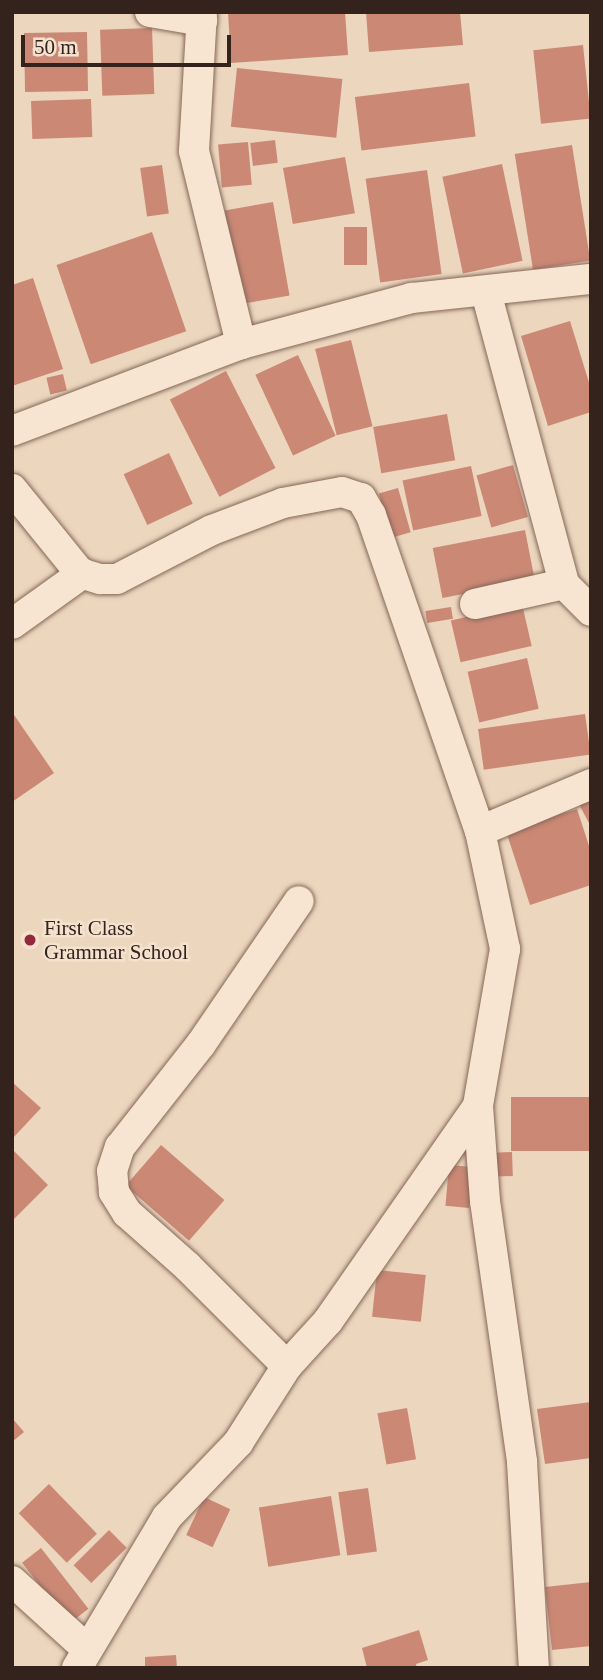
<!DOCTYPE html>
<style>
body{margin:0}
#map{position:relative;width:603px;height:1680px;overflow:hidden;background:#ecd6be;font-family:Georgia,serif}
div>[style]{position:absolute}
[style*='--x']{left:calc(var(--x)*1px);top:calc(var(--y)*1px);width:calc(var(--w)*1px);rotate:calc(var(--a)*1deg)}
.building>*{inset:0;background:#ca8875;transform-origin:0 0}
.roads{filter:drop-shadow(0 0 2px #846758) drop-shadow(0 0 2px #846758)}
.minor>*{height:30px;margin:-15px;padding:0 15px;transform-origin:15px;border-radius:15px;background:#f8e5d1}
.dots>*{width:19px;height:19px;translate:-50% -50%;box-sizing:border-box;border:4px solid #f4e2ce;border-radius:50%}
span{translate:-50% -50%;white-space:nowrap;text-align:center;line-height:1.15;-webkit-text-stroke:5px #f4e2ce;paint-order:stroke}
.poi-label{font-size:21px;color:#34231c}
.left{translate:0 -50%;text-align:left}
.frame{position:absolute;inset:0;border:14px solid #34231c;pointer-events:none}
.scale{position:absolute;left:21px;top:35px;width:210px;height:32px;box-sizing:border-box;border:4px solid #34231c;border-top:0;padding-left:9px;font-size:21px;line-height:24px;white-space:nowrap;color:#34231c;-webkit-text-stroke:5px #f4e2ce;paint-order:stroke}
</style>
<div id="map">
<div class="building">
<i style="clip-path:polygon(228px 12px,345px 12px,348px 55px,231px 63px)"></i>
<i style="clip-path:polygon(366px 12px,460px 12px,463px 45px,369px 52px)"></i>
<i style="left:152px;top:28px;width:66px;height:52px;rotate:88deg"></i>
<i style="left:87px;top:32px;width:59px;height:63px;rotate:89deg"></i>
<i style="left:583px;top:45px;width:74px;height:50px;rotate:84deg"></i>
<i style="left:237px;top:68px;width:106px;height:59px;rotate:6deg"></i>
<i style="left:469px;top:83px;width:54px;height:115px;rotate:83deg"></i>
<i style="left:91px;top:99px;width:38px;height:60px;rotate:88deg"></i>
<i style="left:275px;top:140px;width:23px;height:25px;rotate:83deg"></i>
<i style="left:248px;top:142px;width:43px;height:30px;rotate:85deg"></i>
<i style="left:572px;top:145px;width:117px;height:58px;rotate:81deg"></i>
<i style="left:345px;top:157px;width:57px;height:63px;rotate:80deg"></i>
<i style="left:502px;top:164px;width:99px;height:61px;rotate:78deg"></i>
<i style="left:162px;top:165px;width:49px;height:22px;rotate:82deg"></i>
<i style="left:427px;top:170px;width:105px;height:62px;rotate:82deg"></i>
<i style="left:273px;top:202px;width:95px;height:49px;rotate:80deg"></i>
<i style="left:344px;top:227px;width:23px;height:38px"></i>
<i style="left:152px;top:232px;width:105px;height:101px;rotate:71deg"></i>
<i style="clip-path:polygon(33px 278px,63px 369px,12px 386px,12px 285px)"></i>
<i style="clip-path:polygon(570px 321px,591px 389px,591px 412px,548px 426px,521px 336px)"></i>
<i style="left:351px;top:340px;width:89px;height:37px;rotate:76deg"></i>
<i style="left:298px;top:355px;width:89px;height:47px;rotate:65deg"></i>
<i style="left:226px;top:371px;width:109px;height:63px;rotate:63deg"></i>
<i style="left:63px;top:374px;width:17px;height:17px;rotate:77deg"></i>
<i style="left:447px;top:414px;width:47px;height:75px;rotate:80deg"></i>
<i style="left:169px;top:453px;width:56px;height:50px;rotate:65deg"></i>
<i style="left:513px;top:465px;width:54px;height:38px;rotate:74deg"></i>
<i style="left:471px;top:466px;width:51px;height:70px;rotate:78deg"></i>
<i style="left:398px;top:488px;width:46px;height:20px;rotate:74deg"></i>
<i style="left:525px;top:530px;width:51px;height:94px;rotate:79deg"></i>
<i style="left:522px;top:604px;width:43px;height:73px;rotate:77deg"></i>
<i style="left:451px;top:607px;width:12px;height:26px;rotate:81deg"></i>
<i style="left:527px;top:658px;width:52px;height:61px;rotate:77deg"></i>
<i style="clip-path:polygon(12px 712px,54px 773px,12px 802px)"></i>
<i style="left:585px;top:714px;width:41px;height:108px;rotate:82deg"></i>
<i style="clip-path:polygon(591px 790px,591px 821px,589px 823px,574px 795px)"></i>
<i style="clip-path:polygon(577px 809px,591px 852px,591px 885px,530px 905px,506px 831px)"></i>
<i style="clip-path:polygon(12px 1082px,41px 1108px,12px 1139px)"></i>
<i style="left:591px;top:1097px;width:54px;height:80px;rotate:90deg"></i>
<i style="left:161px;top:1145px;width:84px;height:54px;rotate:41deg"></i>
<i style="clip-path:polygon(14px 1151px,48px 1185px,12px 1221px,12px 1152px)"></i>
<i style="left:512px;top:1152px;width:24px;height:18px;rotate:88deg"></i>
<i style="left:449px;top:1165px;width:24px;height:41px;rotate:5deg"></i>
<i style="left:377px;top:1270px;width:49px;height:47px;rotate:6deg"></i>
<i style="clip-path:polygon(591px 1402px,591px 1458px,545px 1464px,537px 1409px)"></i>
<i style="left:407px;top:1408px;width:52px;height:30px;rotate:80deg"></i>
<i style="clip-path:polygon(12px 1418px,24px 1432px,12px 1442px)"></i>
<i style="left:49px;top:1484px;width:69px;height:42px;rotate:46deg"></i>
<i style="left:368px;top:1488px;width:64px;height:30px;rotate:82deg"></i>
<i style="left:331px;top:1496px;width:60px;height:73px;rotate:81deg"></i>
<i style="left:204px;top:1497px;width:29px;height:42px;rotate:25deg"></i>
<i style="left:109px;top:1530px;width:25px;height:50px;rotate:45deg"></i>
<i style="left:41px;top:1548px;width:77px;height:24px;rotate:52deg"></i>
<i style="clip-path:polygon(591px 1582px,591px 1646px,552px 1650px,545px 1587px)"></i>
<i style="clip-path:polygon(419px 1630px,428px 1660px,416px 1664px,417px 1668px,367px 1668px,362px 1648px)"></i>
<i style="clip-path:polygon(176px 1655px,177px 1668px,145px 1668px,145px 1657px)"></i>
</div>
<div class="roads">
<div class="minor">
<i style="--x:150;--y:12;--w:53;--a:9.8"></i>
<i style="--x:202;--y:12;--w:139;--a:93.3"></i>
<i style="--x:194;--y:151;--w:199;--a:76.3"></i>
<i style="--x:486;--y:292;--w:302;--a:75"></i>
<i style="--x:12;--y:431;--w:245;--a:-20.8"></i>
<i style="--x:241;--y:344;--w:177;--a:-15.1"></i>
<i style="--x:412;--y:298;--w:180;--a:-6.1"></i>
<i style="--x:12;--y:489;--w:108;--a:51"></i>
<i style="--x:80;--y:573;--w:21;--a:17"></i>
<i style="--x:100;--y:579;--w:17;--a:0"></i>
<i style="--x:117;--y:579;--w:107;--a:-27.3"></i>
<i style="--x:212;--y:530;--w:76;--a:-20.8"></i>
<i style="--x:283;--y:503;--w:60;--a:-10.6"></i>
<i style="--x:342;--y:492;--w:20;--a:18"></i>
<i style="--x:361;--y:498;--w:20;--a:60"></i>
<i style="--x:371;--y:515;--w:334;--a:71"></i>
<i style="--x:480;--y:831;--w:121;--a:78"></i>
<i style="--x:505;--y:949;--w:159;--a:99.8"></i>
<i style="--x:478;--y:1106;--w:262;--a:124.9"></i>
<i style="--x:328;--y:1321;--w:61;--a:132.3"></i>
<i style="--x:287;--y:1366;--w:91;--a:122.5"></i>
<i style="--x:238;--y:1443;--w:103;--a:133.8"></i>
<i style="--x:167;--y:1517;--w:176;--a:120.8"></i>
<i style="--x:475;--y:604;--w:91;--a:-12.7"></i>
<i style="--x:564;--y:584;--w:38;--a:45"></i>
<i style="--x:12;--y:624;--w:87;--a:-35.7"></i>
<i style="--x:480;--y:831;--w:121;--a:-22.9"></i>
<i style="--x:478;--y:1106;--w:95;--a:85.8"></i>
<i style="--x:485;--y:1201;--w:264;--a:81.9"></i>
<i style="--x:522;--y:1462;--w:206;--a:86.7"></i>
<i style="--x:287;--y:1366;--w:141;--a:-135"></i>
<i style="--x:187;--y:1266;--w:80;--a:-138.5"></i>
<i style="--x:127;--y:1213;--w:25;--a:-122"></i>
<i style="--x:114;--y:1192;--w:21;--a:-95"></i>
<i style="--x:112;--y:1171;--w:25;--a:-72"></i>
<i style="--x:120;--y:1147;--w:131;--a:-51.8"></i>
<i style="--x:201;--y:1044;--w:173;--a:-55.6"></i>
<i style="--x:12;--y:1581;--w:100;--a:42.2"></i>
</div>
</div>
<div class="dots">
<i style="left:30px;top:940px;background:#92293d"></i>
</div>
<div class="poi-label">
<span class="left" style="left:44px;top:940px">First Class<br>Grammar School</span>
</div>
<div class="frame"></div>
<div class="scale">50 m</div>
</div>
